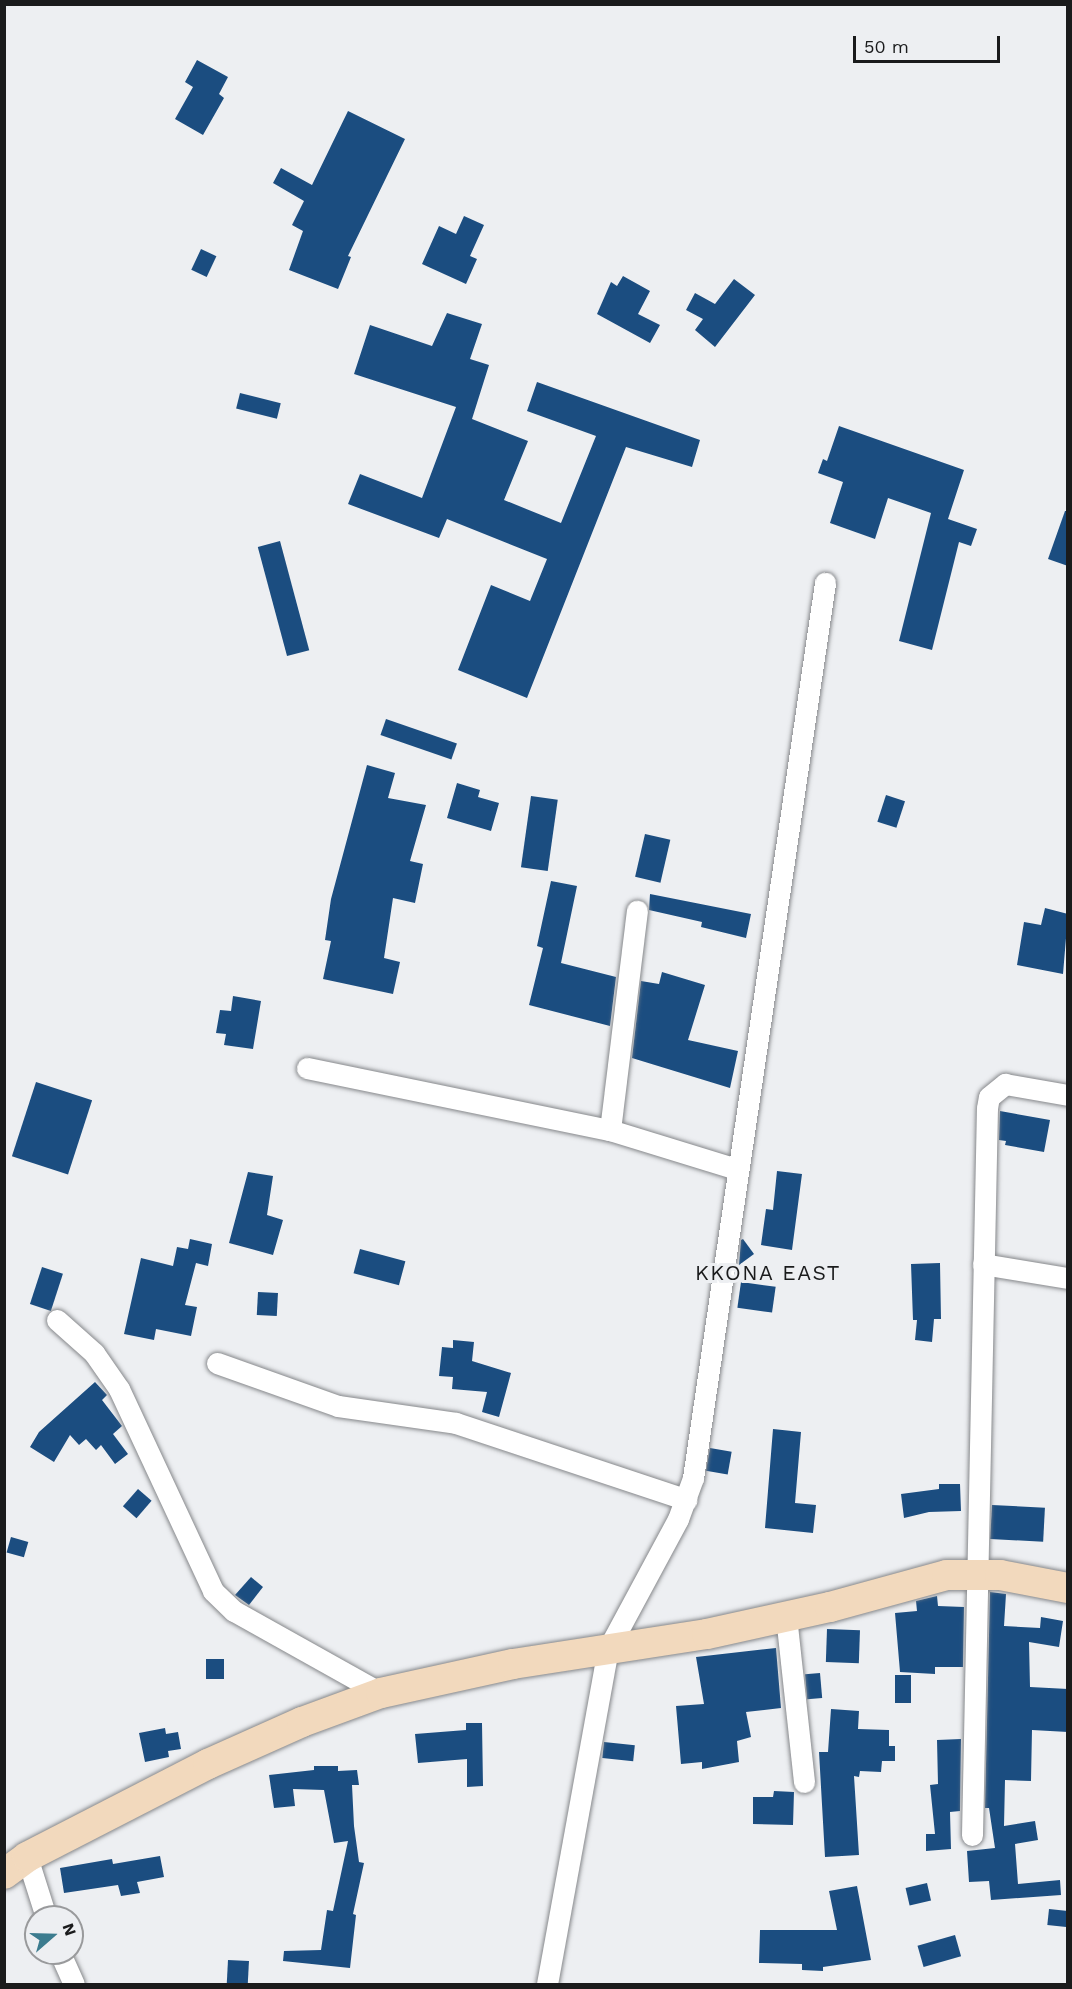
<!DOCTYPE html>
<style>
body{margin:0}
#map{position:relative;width:1072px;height:1989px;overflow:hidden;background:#edeff2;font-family:"Work Sans",sans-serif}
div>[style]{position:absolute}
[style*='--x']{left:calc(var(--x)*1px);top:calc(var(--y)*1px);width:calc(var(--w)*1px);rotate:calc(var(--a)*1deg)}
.building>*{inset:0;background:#1b4d80;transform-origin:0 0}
.roads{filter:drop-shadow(0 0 2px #86888b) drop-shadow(0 0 2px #86888b)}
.street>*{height:21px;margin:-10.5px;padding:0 10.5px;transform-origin:10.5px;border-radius:10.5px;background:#fff}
.secondary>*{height:30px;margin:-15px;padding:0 15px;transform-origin:15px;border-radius:15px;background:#f2d9bd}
span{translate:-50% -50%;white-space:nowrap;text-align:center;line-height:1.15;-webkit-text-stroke:6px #edeff2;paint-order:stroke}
.quarter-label{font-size:21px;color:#1a1b1c;letter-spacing:1.5px}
.frame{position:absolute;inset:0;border:6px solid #1a1b1c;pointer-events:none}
.north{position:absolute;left:24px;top:1905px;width:60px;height:60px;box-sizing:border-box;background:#edeff2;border:2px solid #999a9c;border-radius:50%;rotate:70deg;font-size:16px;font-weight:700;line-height:24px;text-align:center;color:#1a1b1c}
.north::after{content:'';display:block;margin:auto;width:21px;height:27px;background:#3c7c8f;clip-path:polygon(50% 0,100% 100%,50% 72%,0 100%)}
.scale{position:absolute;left:853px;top:36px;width:147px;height:27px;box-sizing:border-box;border:3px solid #1a1b1c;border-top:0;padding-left:8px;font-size:18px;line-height:21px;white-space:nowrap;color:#1a1b1c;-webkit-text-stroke:4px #edeff2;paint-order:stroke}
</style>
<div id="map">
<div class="building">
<i style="clip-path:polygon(197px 60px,228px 77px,219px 94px,224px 98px,203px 135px,175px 119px,193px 87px,185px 82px)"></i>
<i style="clip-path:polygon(348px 111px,405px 139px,348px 256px,351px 257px,338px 289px,289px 270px,303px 231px,292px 225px,304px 201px,273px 183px,281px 168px,312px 185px)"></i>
<i style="clip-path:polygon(464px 216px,484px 225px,470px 256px,477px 259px,466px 284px,422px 264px,439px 226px,456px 234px)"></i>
<i style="left:201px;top:249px;width:17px;height:23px;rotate:25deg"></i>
<i style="clip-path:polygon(623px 276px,650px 291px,638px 314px,660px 325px,650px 343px,597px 314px,611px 282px,617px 286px)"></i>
<i style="clip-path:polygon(734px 279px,755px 295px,715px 347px,695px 330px,703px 319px,686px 310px,695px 293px,715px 304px)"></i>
<i style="clip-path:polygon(447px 313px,482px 324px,470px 359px,489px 365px,472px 419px,528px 441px,504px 500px,561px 523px,596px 436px,527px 411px,537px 382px,700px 440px,692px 467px,626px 447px,527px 698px,458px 670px,491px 585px,530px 601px,547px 559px,447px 519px,439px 538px,348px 504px,360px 474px,422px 498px,456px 407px,354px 374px,370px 325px,432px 346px)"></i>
<i style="left:240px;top:393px;width:42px;height:16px;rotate:14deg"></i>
<i style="clip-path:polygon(839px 426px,964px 470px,948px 519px,977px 529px,971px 546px,959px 542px,932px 650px,899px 641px,931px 513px,888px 498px,875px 539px,830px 523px,843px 482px,818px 473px,823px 459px,827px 461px)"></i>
<i style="clip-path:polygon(1065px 511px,1068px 511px,1068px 566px,1048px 559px)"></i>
<i style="left:280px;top:541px;width:113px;height:23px;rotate:75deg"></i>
<i style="left:386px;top:719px;width:75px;height:17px;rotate:19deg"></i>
<i style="clip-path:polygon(367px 765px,395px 773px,388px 798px,426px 805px,410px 861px,423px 864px,415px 903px,393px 898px,384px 958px,400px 962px,393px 994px,323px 979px,331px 941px,325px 940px,331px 899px)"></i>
<i style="clip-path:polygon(457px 783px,480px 790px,478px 797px,499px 803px,491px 831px,447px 818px)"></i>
<i style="left:886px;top:795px;width:20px;height:28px;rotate:18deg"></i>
<i style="left:531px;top:796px;width:27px;height:72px;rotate:8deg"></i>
<i style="left:645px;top:834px;width:26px;height:44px;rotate:13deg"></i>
<i style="clip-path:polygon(551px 881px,577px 886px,561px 963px,616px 977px,610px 1026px,529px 1005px,543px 948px,537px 946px)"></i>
<i style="clip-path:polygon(650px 894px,751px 914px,746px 938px,701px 927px,702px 922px,649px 910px)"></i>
<i style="clip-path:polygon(1045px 908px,1068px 914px,1063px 974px,1017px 965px,1024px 922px,1041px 925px)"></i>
<i style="clip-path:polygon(662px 972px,705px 985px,688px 1040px,738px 1051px,730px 1088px,632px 1058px,641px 981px,659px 984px)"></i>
<i style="clip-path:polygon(233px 996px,261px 1001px,253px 1049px,224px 1045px,226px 1034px,216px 1033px,220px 1010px,231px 1011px)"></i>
<i style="left:36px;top:1082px;width:59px;height:78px;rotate:18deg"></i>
<i style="clip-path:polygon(1000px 1111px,1050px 1120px,1044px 1152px,1005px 1145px,1006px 1141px,999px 1140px)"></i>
<i style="clip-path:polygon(777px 1171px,802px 1174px,792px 1250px,761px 1245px,766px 1209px,773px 1210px)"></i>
<i style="clip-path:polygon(248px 1172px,273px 1176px,267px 1215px,283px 1220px,273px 1255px,229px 1243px)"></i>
<i style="clip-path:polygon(190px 1239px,212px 1244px,208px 1266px,196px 1263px,185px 1305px,197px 1307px,191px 1336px,156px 1329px,154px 1340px,124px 1334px,141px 1258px,173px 1266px,177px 1247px,188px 1249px)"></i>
<i style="clip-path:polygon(743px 1239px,754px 1254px,739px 1265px,741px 1240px)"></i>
<i style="left:360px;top:1249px;width:47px;height:25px;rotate:15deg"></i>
<i style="clip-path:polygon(940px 1263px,941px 1319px,934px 1319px,932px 1342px,915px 1340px,917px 1320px,913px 1320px,911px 1264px)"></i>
<i style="left:42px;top:1267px;width:22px;height:39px;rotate:18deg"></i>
<i style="left:741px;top:1282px;width:35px;height:26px;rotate:8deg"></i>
<i style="left:258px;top:1292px;width:20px;height:23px;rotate:3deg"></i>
<i style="clip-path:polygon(453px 1340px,474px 1342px,472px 1361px,511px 1373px,499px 1417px,482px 1412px,487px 1392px,452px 1389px,453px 1377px,439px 1376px,442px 1347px,453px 1348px)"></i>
<i style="clip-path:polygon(95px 1382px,107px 1395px,102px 1400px,122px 1426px,113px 1434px,128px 1454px,115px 1464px,101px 1445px,96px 1450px,86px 1439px,79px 1445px,70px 1435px,54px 1462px,30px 1447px,39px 1432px)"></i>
<i style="clip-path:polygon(773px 1429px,801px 1432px,795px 1503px,816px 1505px,813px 1533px,765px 1528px)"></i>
<i style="left:710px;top:1448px;width:22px;height:23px;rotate:10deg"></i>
<i style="clip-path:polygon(939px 1484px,960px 1484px,961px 1511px,929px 1512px,904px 1518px,901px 1494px,939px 1489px)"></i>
<i style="left:138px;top:1489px;width:18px;height:23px;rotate:41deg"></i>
<i style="left:992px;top:1505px;width:53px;height:34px;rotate:3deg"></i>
<i style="left:11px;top:1537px;width:18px;height:16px;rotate:16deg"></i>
<i style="clip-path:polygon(251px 1577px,263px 1587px,249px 1605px,235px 1595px)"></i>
<i style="clip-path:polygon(990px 1592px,1006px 1594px,1004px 1626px,1040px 1628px,1041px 1617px,1063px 1621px,1059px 1647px,1029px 1642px,1030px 1687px,1068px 1689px,1068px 1732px,1032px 1730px,1031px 1781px,1005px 1780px,1004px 1826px,1035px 1821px,1038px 1840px,1015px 1844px,1018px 1884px,1060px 1880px,1061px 1895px,991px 1900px,989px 1881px,969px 1882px,967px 1851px,995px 1848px,989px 1808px,985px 1808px)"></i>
<i style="clip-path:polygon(937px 1596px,938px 1606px,964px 1607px,963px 1667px,935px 1667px,935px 1674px,900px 1672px,895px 1613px,917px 1611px,916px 1601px)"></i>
<i style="left:827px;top:1629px;width:33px;height:33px;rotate:2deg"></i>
<i style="clip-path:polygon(776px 1648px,781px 1708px,746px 1712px,751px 1737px,737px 1741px,739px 1762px,702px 1769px,702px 1762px,681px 1764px,676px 1706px,704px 1704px,696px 1657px)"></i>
<i style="left:206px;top:1659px;width:18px;height:20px"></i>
<i style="left:820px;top:1673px;width:25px;height:15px;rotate:85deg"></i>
<i style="left:895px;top:1675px;width:16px;height:28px"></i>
<i style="clip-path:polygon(831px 1709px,859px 1711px,858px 1729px,889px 1730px,889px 1746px,895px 1746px,895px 1761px,882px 1761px,881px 1772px,860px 1771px,859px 1777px,854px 1776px,859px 1855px,825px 1857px,819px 1752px,828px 1752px)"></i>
<i style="clip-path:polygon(466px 1723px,482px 1723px,483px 1786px,467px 1787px,467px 1759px,418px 1763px,415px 1734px,466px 1730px)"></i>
<i style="clip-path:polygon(165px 1728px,166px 1734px,178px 1732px,181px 1749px,168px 1751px,169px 1757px,145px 1762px,139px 1733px)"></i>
<i style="clip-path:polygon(961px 1739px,960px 1811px,950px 1812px,951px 1849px,926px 1851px,926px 1834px,935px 1834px,930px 1785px,938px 1784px,937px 1740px)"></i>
<i style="left:604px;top:1742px;width:31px;height:16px;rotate:6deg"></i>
<i style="clip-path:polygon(314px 1766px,338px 1766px,338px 1771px,357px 1770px,359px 1785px,352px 1785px,354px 1826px,359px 1862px,364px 1863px,353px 1914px,356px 1915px,350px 1968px,283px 1961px,284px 1951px,321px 1950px,327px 1910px,333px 1911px,348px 1841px,334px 1843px,324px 1790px,293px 1789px,295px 1806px,274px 1808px,269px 1775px,314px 1770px)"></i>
<i style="clip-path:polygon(774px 1791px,794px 1792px,793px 1825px,753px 1824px,753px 1797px,773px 1797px)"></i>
<i style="clip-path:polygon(160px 1856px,164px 1877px,137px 1882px,140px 1893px,121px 1896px,118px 1885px,64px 1893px,60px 1868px,112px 1859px,113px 1864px)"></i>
<i style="left:927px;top:1883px;width:18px;height:22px;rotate:77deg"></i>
<i style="clip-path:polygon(857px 1886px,871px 1960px,823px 1967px,823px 1971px,802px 1970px,802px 1964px,759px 1963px,760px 1930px,837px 1930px,829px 1891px)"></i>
<i style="left:1049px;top:1909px;width:19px;height:16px;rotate:6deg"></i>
<i style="left:955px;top:1935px;width:22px;height:39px;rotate:74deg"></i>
<i style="left:228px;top:1960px;width:21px;height:24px;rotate:3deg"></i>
</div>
<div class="roads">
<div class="street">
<i style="--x:307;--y:1068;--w:309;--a:11.6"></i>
<i style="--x:610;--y:1130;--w:133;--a:17.1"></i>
<i style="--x:610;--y:1130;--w:221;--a:-83"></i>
<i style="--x:983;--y:1264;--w:86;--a:9.4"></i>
<i style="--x:57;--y:1320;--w:50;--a:41.7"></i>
<i style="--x:94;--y:1353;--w:44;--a:55.2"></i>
<i style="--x:119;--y:1389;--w:223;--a:65"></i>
<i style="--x:213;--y:1591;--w:29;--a:44"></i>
<i style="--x:234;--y:1611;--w:168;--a:29.2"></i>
<i style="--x:217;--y:1363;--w:128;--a:19.6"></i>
<i style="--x:338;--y:1406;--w:119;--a:8.2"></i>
<i style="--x:456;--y:1423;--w:243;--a:18.4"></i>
<i style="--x:786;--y:1616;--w:167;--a:83.8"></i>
<i style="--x:972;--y:1835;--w:727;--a:-88.82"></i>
<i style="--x:987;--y:1108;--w:11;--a:-80"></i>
<i style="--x:989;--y:1097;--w:21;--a:-39"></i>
<i style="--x:1005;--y:1084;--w:64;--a:9.9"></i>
<i style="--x:27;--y:1857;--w:63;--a:72.4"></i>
<i style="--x:60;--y:1953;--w:34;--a:66"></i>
<i style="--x:547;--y:1984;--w:341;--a:-79.7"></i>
<i style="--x:608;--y:1649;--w:148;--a:-61.7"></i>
<i style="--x:678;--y:1519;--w:44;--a:-69.9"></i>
<i style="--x:693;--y:1478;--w:905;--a:-81.61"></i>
</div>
<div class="secondary">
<i style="--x:4;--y:1874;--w:29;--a:-36"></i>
<i style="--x:27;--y:1857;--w:203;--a:-27.2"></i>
<i style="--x:208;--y:1764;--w:103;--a:-24.1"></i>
<i style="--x:302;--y:1722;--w:84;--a:-20.2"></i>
<i style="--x:381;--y:1693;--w:135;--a:-12.4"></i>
<i style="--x:513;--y:1664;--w:196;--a:-8.8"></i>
<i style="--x:707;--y:1634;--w:126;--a:-12.4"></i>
<i style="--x:830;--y:1607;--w:121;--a:-15.3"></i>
<i style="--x:947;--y:1575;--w:53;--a:0"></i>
<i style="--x:1000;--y:1575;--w:69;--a:10.8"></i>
</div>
</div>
<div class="quarter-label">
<span style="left:768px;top:1273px">KKONA EAST</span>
</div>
<div class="frame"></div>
<div class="north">N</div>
<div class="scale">50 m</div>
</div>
